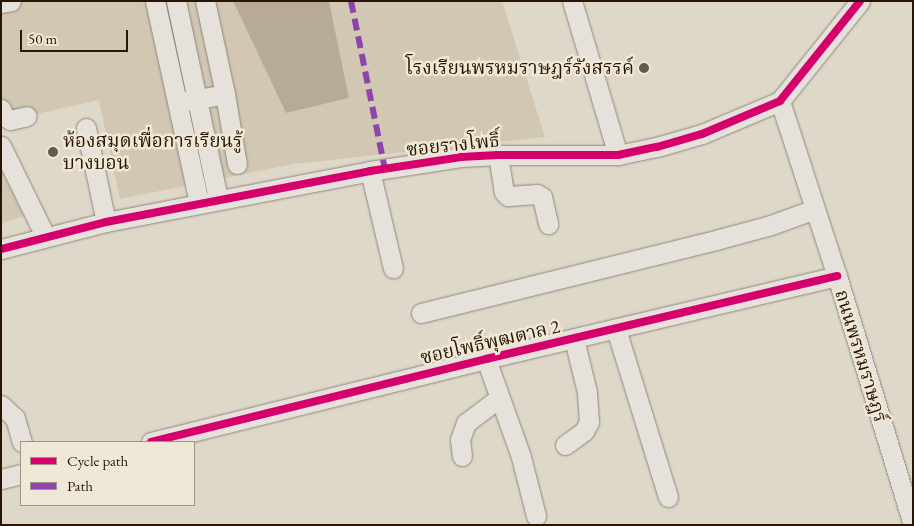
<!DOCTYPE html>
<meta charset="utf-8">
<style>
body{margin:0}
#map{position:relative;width:914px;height:526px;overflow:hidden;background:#ded8c9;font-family:"EB Garamond","Noto Serif Thai",serif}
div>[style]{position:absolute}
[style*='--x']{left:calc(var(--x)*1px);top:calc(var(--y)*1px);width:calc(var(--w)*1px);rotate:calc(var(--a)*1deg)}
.green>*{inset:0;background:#d1c7b2}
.water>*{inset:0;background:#b8ab95}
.roads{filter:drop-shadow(0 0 1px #8e887d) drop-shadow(0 0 1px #8e887d)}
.minor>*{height:19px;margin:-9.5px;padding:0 9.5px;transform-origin:9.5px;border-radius:9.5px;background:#e6e2db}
.quiet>*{height:6px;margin-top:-3px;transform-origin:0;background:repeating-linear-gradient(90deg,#8e44ad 0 12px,transparent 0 18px)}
.cycleway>*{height:8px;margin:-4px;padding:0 4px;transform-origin:4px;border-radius:4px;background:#d6006c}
.dots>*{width:14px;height:14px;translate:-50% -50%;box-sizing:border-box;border:2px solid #efe8d6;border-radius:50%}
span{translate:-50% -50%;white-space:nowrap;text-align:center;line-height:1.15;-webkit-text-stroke:5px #efe8d6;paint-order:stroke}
.poi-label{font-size:19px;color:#2a1502}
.right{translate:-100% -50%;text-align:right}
.left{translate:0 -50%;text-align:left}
.street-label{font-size:19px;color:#2a1502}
.frame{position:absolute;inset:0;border:2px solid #2a1502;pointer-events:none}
.legend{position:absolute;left:20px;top:441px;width:175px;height:65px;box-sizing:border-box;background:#efe8d6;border:1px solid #a09481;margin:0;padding:6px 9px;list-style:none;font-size:15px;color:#2a1502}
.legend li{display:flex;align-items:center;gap:10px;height:25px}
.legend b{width:25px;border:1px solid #a09481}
.scale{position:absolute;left:20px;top:30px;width:108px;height:22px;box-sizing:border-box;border:2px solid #2a1502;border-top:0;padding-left:6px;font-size:15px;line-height:18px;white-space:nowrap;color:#2a1502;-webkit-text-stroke:4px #efe8d6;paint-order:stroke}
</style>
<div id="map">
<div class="green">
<i style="clip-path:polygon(1px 1px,233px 1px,286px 113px,349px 98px,329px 1px,502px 1px,545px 137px,293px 164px,120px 199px,99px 100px,1px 122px)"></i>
<i style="clip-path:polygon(1px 170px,24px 216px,1px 223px)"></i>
</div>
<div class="water">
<i style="clip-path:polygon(233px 1px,329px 1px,349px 98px,286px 113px)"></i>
</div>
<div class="roads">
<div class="minor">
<i style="--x:155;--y:1;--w:206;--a:77.7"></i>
<i style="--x:176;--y:1;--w:202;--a:78"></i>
<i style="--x:572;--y:1;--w:161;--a:73.4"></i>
<i style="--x:1;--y:3;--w:10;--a:-11"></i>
<i style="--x:225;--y:94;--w:71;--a:80.3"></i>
<i style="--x:186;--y:101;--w:40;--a:-10"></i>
<i style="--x:225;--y:94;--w:95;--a:-102.1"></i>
<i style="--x:780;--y:101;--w:184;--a:72"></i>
<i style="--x:837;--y:276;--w:260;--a:73"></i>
<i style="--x:1;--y:109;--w:8;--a:67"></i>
<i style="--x:4;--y:116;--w:7;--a:34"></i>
<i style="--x:10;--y:120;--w:17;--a:-13"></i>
<i style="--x:86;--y:128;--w:96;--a:78"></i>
<i style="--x:1;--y:146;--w:100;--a:63.9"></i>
<i style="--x:498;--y:155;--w:37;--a:81"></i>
<i style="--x:504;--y:192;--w:6;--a:45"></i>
<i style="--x:508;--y:196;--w:29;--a:-4"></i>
<i style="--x:537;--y:194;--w:6;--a:31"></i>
<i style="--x:542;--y:197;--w:28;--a:77"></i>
<i style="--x:370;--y:171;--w:100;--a:76.7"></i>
<i style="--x:1;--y:249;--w:108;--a:-14.4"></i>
<i style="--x:106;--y:222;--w:269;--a:-10.9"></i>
<i style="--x:370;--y:171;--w:92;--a:-8.7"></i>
<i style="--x:461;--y:157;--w:37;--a:-3"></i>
<i style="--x:498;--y:155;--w:120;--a:0"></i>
<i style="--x:618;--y:155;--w:40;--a:-12"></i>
<i style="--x:657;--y:147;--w:47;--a:-16.1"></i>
<i style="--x:702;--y:134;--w:85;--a:-22.9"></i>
<i style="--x:780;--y:101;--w:128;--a:-51.3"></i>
<i style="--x:421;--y:313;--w:307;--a:-13.9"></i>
<i style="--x:719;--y:239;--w:51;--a:-14.9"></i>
<i style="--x:768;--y:226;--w:50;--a:-19.9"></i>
<i style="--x:616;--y:329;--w:176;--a:72.8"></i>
<i style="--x:486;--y:359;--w:104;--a:70.3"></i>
<i style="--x:521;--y:457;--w:61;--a:75.7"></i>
<i style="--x:1;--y:405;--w:19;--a:43"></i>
<i style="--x:15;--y:418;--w:25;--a:74"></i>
<i style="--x:151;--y:442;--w:345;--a:-13.9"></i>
<i style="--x:486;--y:359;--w:361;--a:-13.3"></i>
<i style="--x:565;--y:445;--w:24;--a:-36"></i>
<i style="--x:584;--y:431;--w:10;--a:-61"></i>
<i style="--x:589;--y:422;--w:30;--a:-94"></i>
<i style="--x:587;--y:392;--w:55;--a:-103.8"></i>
<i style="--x:462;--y:456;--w:16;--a:-97"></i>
<i style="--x:460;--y:440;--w:18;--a:-71"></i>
<i style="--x:466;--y:423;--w:41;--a:-37.1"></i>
<i style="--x:1;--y:479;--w:21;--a:-14"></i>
</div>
</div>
<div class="quiet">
<i style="--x:351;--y:1;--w:171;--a:78.6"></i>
</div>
<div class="cycleway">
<i style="--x:1;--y:249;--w:108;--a:-14.4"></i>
<i style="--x:106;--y:222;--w:269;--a:-10.9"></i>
<i style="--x:370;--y:171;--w:92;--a:-8.7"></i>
<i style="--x:461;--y:157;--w:37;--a:-3"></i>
<i style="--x:498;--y:155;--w:120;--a:0"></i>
<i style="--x:618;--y:155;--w:40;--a:-12"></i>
<i style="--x:657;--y:147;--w:47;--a:-16.1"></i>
<i style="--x:702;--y:134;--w:85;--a:-22.9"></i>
<i style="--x:780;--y:101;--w:128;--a:-51.3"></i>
<i style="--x:151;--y:442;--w:345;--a:-13.9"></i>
<i style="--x:486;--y:359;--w:361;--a:-13.3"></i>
</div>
<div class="dots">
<i style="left:644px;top:68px;background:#695948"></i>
<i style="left:53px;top:152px;background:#695948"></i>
</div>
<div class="poi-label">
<span class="right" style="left:634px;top:68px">โรงเรียนพรหมราษฎร์รังสรรค์</span>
<span class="left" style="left:63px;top:152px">ห้องสมุดเพื่อการเรียนรู้<br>บางบอน</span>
</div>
<div class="street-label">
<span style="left:453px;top:145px;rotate:-6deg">ซอยรางโพธิ์</span>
<span style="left:490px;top:342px;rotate:-13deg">ซอยโพธิ์พุฒตาล 2</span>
<span style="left:861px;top:356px;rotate:73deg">ถนนพรหมราษฎร์</span>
</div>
<div class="frame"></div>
<ul class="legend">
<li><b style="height:6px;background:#d6006c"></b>Cycle path</li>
<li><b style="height:6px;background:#8e44ad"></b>Path</li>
</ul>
<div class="scale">50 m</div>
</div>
